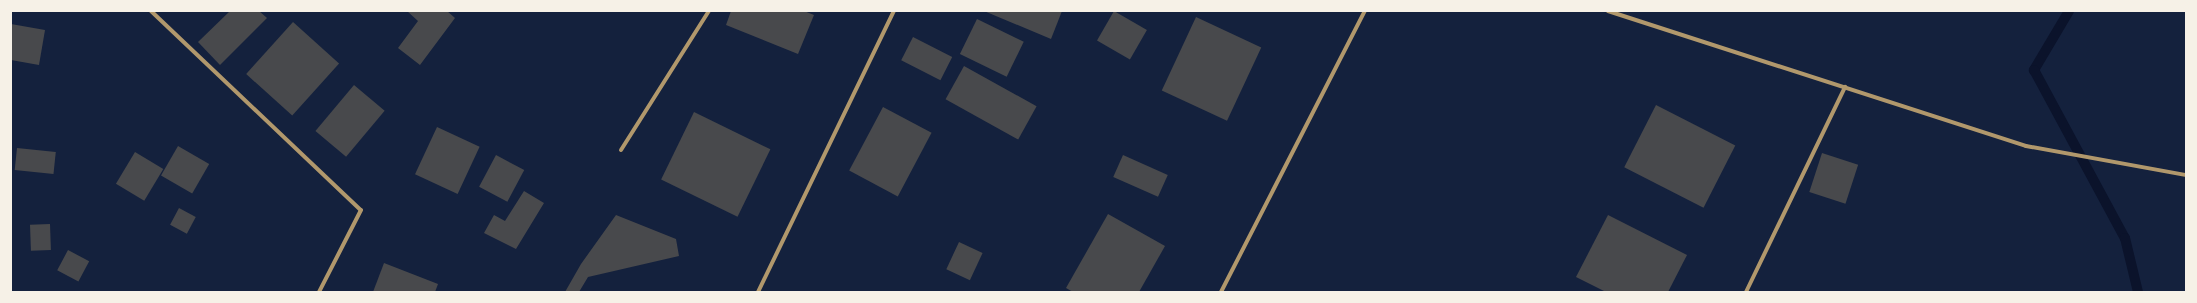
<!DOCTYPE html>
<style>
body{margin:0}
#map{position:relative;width:2197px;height:303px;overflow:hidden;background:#14213d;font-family:"Source Serif 4",serif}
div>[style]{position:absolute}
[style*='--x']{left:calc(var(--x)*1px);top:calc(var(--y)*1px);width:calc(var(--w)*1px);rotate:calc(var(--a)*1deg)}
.stream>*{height:10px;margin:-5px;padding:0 5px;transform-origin:5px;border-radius:5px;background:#0b132b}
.building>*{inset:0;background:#48494c;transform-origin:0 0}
.minor>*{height:4px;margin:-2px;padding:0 2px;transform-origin:2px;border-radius:2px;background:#b1986c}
span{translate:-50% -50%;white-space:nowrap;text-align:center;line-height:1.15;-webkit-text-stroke:3px #f6f1e7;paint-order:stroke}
.frame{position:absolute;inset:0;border:12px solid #f6f1e7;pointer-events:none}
</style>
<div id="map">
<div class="stream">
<i style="--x:2069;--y:11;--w:69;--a:120.7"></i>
<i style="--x:2034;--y:70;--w:191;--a:61.6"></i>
<i style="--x:2125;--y:238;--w:56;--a:76.5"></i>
</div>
<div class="building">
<i style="clip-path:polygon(230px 11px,259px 11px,267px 18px,220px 65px,198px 42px)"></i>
<i style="clip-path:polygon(407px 11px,447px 11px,455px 18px,420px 65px,398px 48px,418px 21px)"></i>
<i style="clip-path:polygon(731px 11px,804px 11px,814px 15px,798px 54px,726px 25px)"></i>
<i style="clip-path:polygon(984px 11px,1062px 11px,1051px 39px)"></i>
<i style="left:1114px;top:11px;width:38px;height:34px;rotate:30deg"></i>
<i style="left:1196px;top:17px;width:72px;height:81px;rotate:25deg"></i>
<i style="left:977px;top:19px;width:52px;height:39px;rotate:26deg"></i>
<i style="left:293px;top:22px;width:62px;height:70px;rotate:42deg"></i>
<i style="clip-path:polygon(11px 24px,45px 30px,39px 65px,11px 60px)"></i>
<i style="left:913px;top:37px;width:44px;height:26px;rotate:27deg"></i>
<i style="left:964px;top:66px;width:83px;height:38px;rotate:29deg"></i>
<i style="left:354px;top:85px;width:40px;height:60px;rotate:40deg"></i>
<i style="left:1656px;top:105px;width:89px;height:70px;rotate:27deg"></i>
<i style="left:883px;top:107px;width:55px;height:72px;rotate:28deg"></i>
<i style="left:694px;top:112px;width:85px;height:75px;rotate:26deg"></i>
<i style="left:437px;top:127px;width:47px;height:52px;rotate:25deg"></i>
<i style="left:178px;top:146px;width:36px;height:34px;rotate:30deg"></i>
<i style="left:17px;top:148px;width:39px;height:22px;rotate:6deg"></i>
<i style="left:135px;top:152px;width:33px;height:37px;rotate:31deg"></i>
<i style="left:1822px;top:153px;width:38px;height:41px;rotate:18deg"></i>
<i style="left:496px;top:155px;width:32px;height:36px;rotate:28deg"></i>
<i style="left:1123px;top:155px;width:49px;height:24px;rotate:24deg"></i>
<i style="clip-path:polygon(524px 191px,544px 203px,516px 249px,484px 233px,494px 215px,505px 221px)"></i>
<i style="left:179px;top:208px;width:19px;height:19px;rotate:28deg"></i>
<i style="clip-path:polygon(1108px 214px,1165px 246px,1139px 292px,1073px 292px,1066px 288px)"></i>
<i style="clip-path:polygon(616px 215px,676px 239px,679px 256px,588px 277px,579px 292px,565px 292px,581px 264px)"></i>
<i style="clip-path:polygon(1608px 215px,1687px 255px,1668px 292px,1606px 292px,1576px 277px)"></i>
<i style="left:50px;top:224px;width:26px;height:20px;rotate:88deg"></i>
<i style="left:959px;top:242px;width:26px;height:30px;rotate:25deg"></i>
<i style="left:68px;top:250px;width:24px;height:23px;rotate:28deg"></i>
<i style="clip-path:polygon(384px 263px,438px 284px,435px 292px,373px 292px)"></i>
</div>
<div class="minor">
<i style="--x:151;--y:11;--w:289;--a:43.5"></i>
<i style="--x:361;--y:210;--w:92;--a:117.1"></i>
<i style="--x:1608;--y:11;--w:439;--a:17.9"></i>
<i style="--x:2026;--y:146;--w:163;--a:10.3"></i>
<i style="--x:621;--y:150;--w:165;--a:-57.7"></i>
<i style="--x:758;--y:292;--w:312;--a:-64.2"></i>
<i style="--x:1221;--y:292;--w:316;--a:-62.9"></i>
<i style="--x:1746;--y:292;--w:228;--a:-64.2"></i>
</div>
<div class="frame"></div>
</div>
